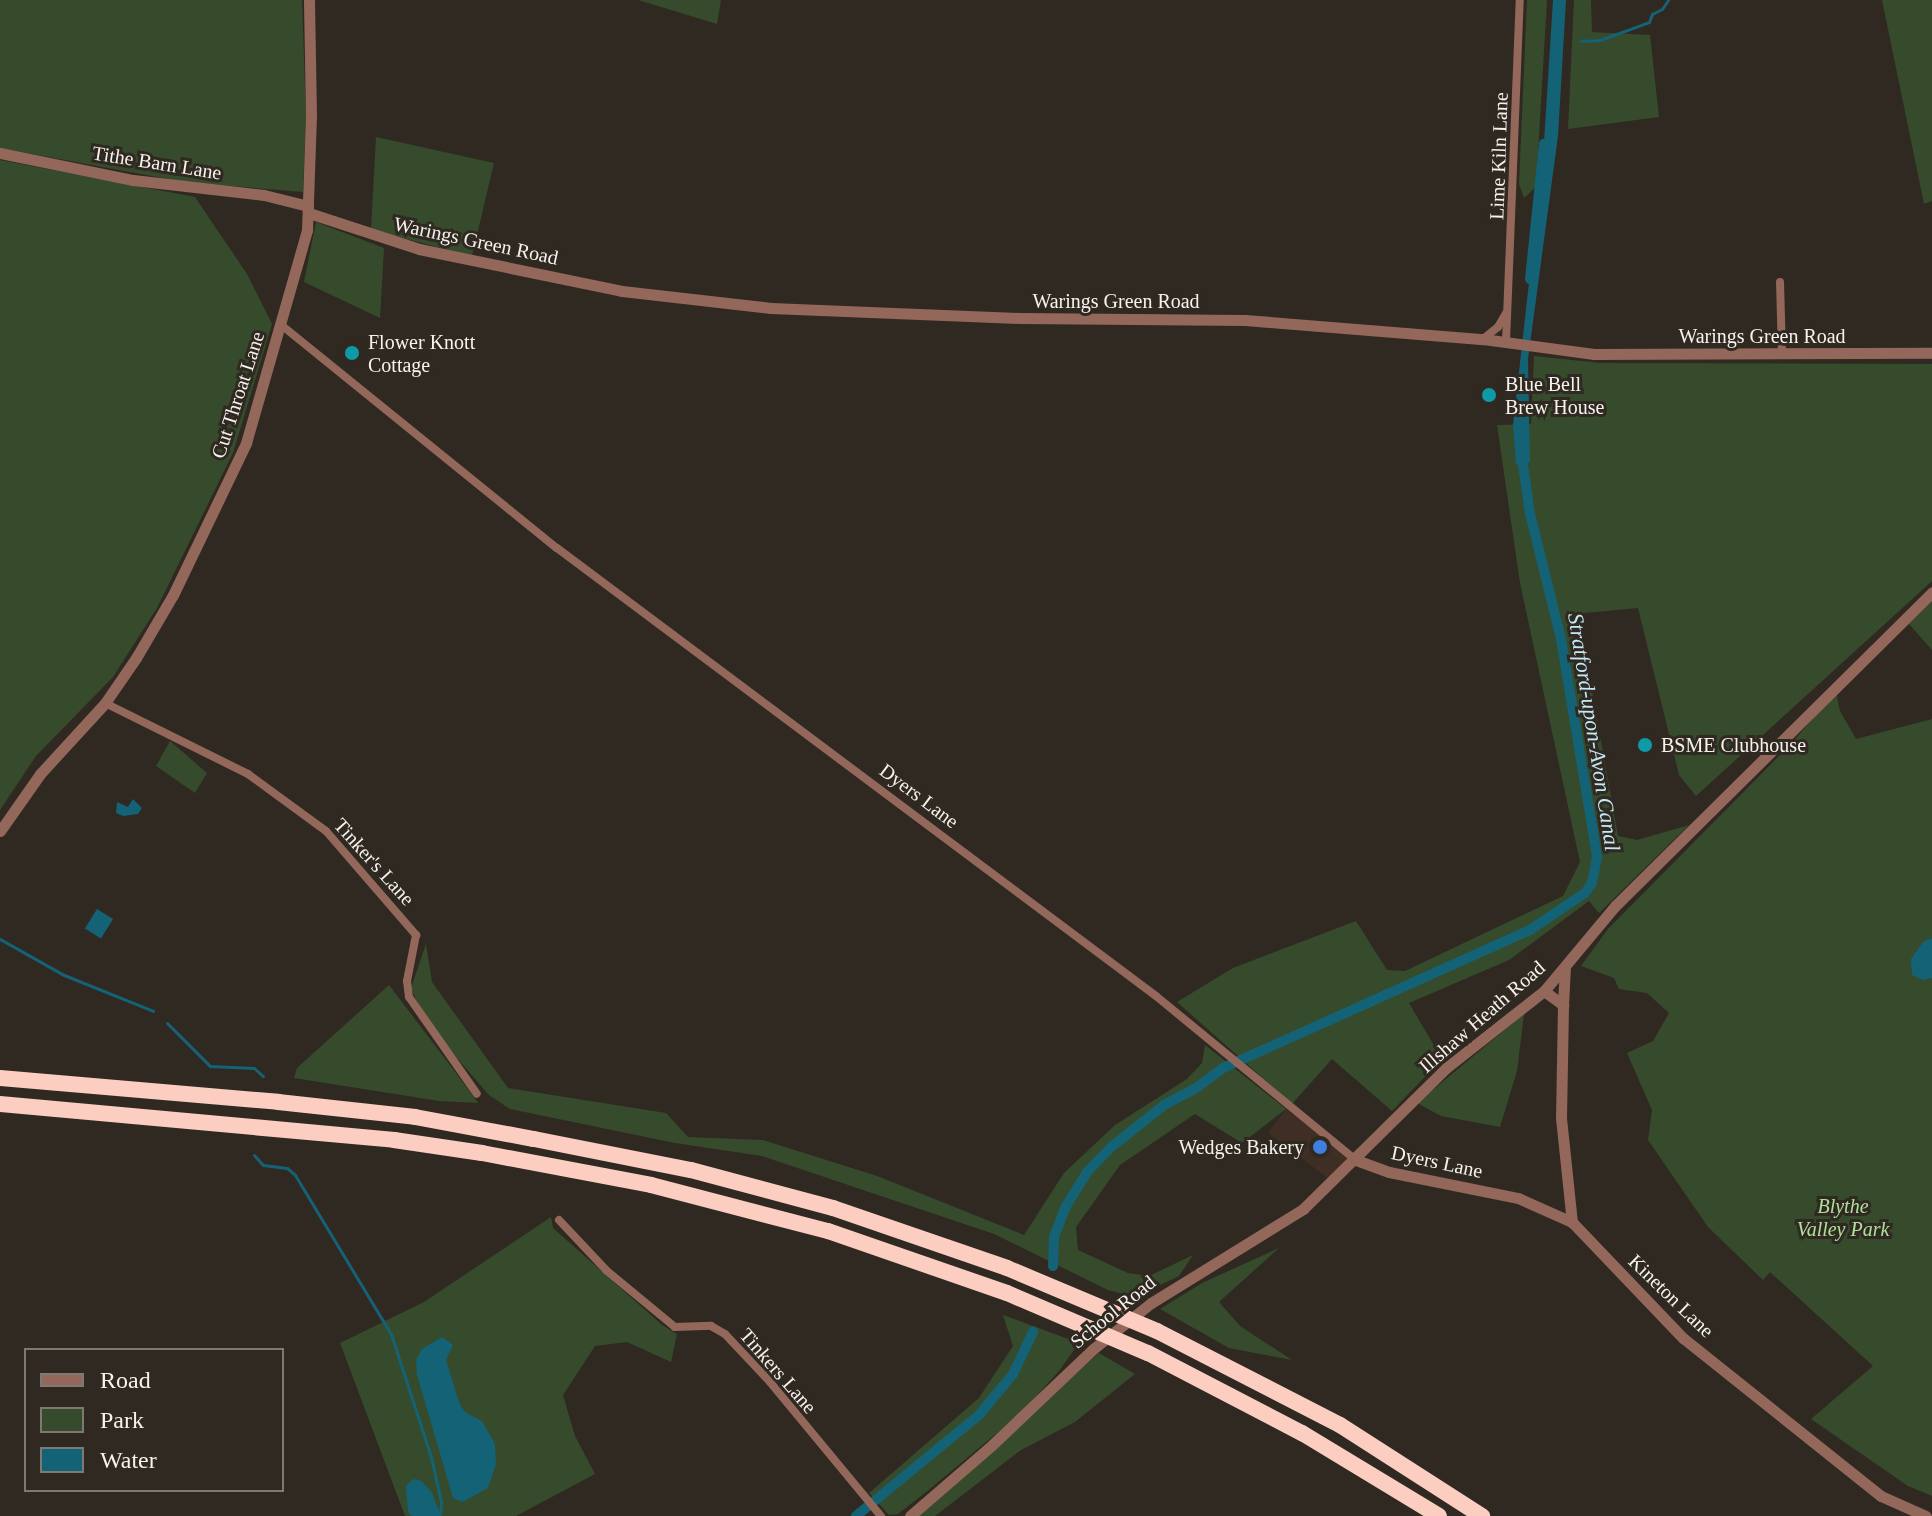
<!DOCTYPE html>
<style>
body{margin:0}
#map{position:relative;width:1932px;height:1516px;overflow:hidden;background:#302921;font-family:Georgia,serif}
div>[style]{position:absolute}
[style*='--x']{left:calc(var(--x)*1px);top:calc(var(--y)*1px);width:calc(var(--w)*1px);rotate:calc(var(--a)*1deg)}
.commercial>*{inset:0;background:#3f2e24;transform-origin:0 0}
.green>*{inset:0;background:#354b2c}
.water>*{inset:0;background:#146276;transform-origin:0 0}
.stream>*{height:3px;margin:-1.5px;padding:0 1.5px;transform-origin:1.5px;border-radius:1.5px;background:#146276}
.canal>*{height:10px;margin:-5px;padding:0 5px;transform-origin:5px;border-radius:5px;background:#146276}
.minor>*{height:8px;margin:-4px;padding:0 4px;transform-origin:4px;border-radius:4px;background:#94675b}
.tertiary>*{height:11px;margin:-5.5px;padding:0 5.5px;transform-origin:5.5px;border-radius:5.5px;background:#94675b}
.motorway>*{height:16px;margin:-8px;padding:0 8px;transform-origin:8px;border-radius:8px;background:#fccec2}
.motorway-bridge>*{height:16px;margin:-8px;padding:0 8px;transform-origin:8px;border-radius:8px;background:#fccec2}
.dots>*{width:22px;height:22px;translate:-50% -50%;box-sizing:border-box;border:4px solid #302921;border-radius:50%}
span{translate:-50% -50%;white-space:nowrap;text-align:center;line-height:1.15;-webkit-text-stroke:6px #302921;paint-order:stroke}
.street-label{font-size:20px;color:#f6f2ed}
.poi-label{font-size:20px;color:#f6f2ed}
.left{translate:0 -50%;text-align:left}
.right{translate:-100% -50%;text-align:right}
.park-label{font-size:20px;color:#ade09b;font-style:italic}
.water-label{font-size:22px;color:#c3e9f6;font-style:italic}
.legend{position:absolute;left:24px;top:1348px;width:260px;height:144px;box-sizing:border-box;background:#302921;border:2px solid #7f7973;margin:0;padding:10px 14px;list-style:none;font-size:24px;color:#f6f2ed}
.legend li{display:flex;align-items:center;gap:16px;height:40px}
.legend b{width:40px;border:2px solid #7f7973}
</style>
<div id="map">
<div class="commercial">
<i style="left:1286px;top:1109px;width:81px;height:30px;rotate:37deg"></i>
</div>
<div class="green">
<i style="clip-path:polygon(0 0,302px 0,306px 116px,303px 192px,184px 182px,0 148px)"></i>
<i style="clip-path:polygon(638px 0,721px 0,717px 24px)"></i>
<i style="clip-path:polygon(1527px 0,1547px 0,1536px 187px,1524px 198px,1519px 184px)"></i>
<i style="clip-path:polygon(1574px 0,1591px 0,1592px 32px,1650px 35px,1659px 117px,1568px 129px)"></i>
<i style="clip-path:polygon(1882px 0,1932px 0,1932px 201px,1924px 204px)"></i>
<i style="clip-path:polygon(376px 137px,494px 163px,472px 256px,371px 230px)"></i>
<i style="clip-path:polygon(0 160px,195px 197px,247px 274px,272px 324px,233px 453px,157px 608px,113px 677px,36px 756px,0 810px)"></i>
<i style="clip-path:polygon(316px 222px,384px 248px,380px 318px,304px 282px)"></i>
<i style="clip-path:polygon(1534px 356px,1600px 363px,1932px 364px,1932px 581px,1696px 796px,1679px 775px,1638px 608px,1584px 613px,1583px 640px,1618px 836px,1637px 840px,1689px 825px,1599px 913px,1589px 901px,1509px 960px,1409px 1003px,1442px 1059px,1392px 1111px,1332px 1059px,1292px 1104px,1177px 1002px,1233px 968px,1356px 921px,1387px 970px,1405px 971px,1563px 896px,1580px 862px,1520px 583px,1497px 425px,1531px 424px)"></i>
<i style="clip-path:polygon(1932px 600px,1932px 650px,1909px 624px)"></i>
<i style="clip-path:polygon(1836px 692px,1840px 711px,1856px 739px,1932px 719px,1932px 1496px,1908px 1486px,1811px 1419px,1873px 1366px,1770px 1272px,1763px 1280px,1708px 1227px,1648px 1140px,1652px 1110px,1627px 1053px,1653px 1041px,1669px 1013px,1647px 993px,1619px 989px,1614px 978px,1581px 966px,1608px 929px,1790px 745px)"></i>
<i style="clip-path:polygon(170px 741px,207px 773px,195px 793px,156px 766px)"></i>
<i style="clip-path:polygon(426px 944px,432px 982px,508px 1088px,666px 1113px,688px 1137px,763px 1140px,877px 1176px,1024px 1235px,1064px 1173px,1115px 1125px,1187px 1079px,1202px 1063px,1205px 1045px,1286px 1109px,1242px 1143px,1195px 1114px,1120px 1165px,1076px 1227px,1078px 1250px,1128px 1273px,1149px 1276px,1193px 1255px,1179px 1276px,1135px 1297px,1108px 1290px,994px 1234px,762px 1156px,675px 1143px,510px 1109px,489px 1095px,425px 1021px,411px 988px)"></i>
<i style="clip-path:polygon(389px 985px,456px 1073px,478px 1103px,439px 1101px,294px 1078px,297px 1068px)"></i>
<i style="clip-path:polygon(1524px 1014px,1517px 1071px,1500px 1127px,1441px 1116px,1417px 1103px)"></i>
<i style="clip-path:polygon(551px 1217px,553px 1228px,662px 1325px,677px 1334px,671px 1362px,627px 1342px,595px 1346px,563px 1395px,575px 1436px,595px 1474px,516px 1516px,405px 1516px,340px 1343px,424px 1302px)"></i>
<i style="clip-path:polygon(1279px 1248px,1219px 1302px,1240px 1326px,1292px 1360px,1229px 1348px,1160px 1309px,1202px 1283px)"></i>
<i style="clip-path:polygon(1003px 1315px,1079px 1343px,1059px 1371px,1021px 1413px,931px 1488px,898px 1514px,889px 1515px,869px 1493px,979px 1398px,1013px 1346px)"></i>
<i style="clip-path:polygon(1099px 1353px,1135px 1374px,1075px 1422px,1021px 1450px,935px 1516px,915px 1516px)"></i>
</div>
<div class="water">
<i style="clip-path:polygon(1553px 0,1566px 0,1558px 136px,1528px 359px,1530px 462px,1516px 465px,1513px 425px,1543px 158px)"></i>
<i style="clip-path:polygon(133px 799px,142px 808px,138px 814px,123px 816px,116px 813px,117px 802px,128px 807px)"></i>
<i style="left:97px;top:909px;width:19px;height:23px;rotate:32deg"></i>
<i style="clip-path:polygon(1932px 938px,1932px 978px,1923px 980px,1912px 975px,1911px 959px,1923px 942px)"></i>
<i style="clip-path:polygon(442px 1337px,453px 1345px,446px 1360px,460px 1405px,465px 1412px,482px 1421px,495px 1444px,496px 1464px,488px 1488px,462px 1502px,453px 1498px,417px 1375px,416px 1360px,422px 1349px)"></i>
<i style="clip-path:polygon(413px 1479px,422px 1481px,432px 1493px,441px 1516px,412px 1516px,408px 1512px,406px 1486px)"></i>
</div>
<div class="stream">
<i style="--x:1581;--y:41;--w:19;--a:-3"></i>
<i style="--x:1600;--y:40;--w:52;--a:-20.2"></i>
<i style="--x:1649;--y:22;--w:9;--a:-69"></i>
<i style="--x:1652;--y:14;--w:11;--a:-27"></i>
<i style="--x:1662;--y:9;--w:11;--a:-56"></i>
<i style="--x:0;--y:939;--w:73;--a:29.4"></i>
<i style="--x:64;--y:975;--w:96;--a:22"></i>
<i style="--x:167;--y:1023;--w:61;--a:45"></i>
<i style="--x:210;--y:1066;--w:44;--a:2.6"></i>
<i style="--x:254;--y:1068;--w:12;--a:42"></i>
<i style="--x:254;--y:1155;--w:13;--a:48"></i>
<i style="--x:263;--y:1165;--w:24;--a:7"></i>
<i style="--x:287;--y:1168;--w:11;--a:41"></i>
<i style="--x:295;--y:1175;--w:186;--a:58.9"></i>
<i style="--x:391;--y:1334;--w:129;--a:72"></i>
<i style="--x:431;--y:1457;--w:46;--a:77.5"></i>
<i style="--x:441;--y:1502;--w:12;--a:95"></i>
</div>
<div class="canal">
<i style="--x:1530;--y:279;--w:136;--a:-84.1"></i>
<i style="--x:1053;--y:1266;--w:29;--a:-88"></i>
<i style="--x:1054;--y:1237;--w:33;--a:-69"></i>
<i style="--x:1066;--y:1206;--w:40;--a:-58"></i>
<i style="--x:1087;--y:1172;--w:33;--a:-46"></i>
<i style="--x:1110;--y:1148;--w:69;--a:-38.5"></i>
<i style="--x:1164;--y:1105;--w:40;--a:-28"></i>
<i style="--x:1199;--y:1086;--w:30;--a:-37"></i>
<i style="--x:1223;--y:1068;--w:337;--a:-24.2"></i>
<i style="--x:1530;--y:930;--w:66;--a:-33.9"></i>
<i style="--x:1585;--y:893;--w:12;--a:-55"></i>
<i style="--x:1592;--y:883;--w:26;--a:-79"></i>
<i style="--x:1597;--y:857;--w:37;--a:-99"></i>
<i style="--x:1591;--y:820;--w:183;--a:-99.4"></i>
<i style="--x:1561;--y:639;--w:129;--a:-103.9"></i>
<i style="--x:1530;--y:514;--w:64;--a:-98.1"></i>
<i style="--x:856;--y:1516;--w:159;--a:-39.4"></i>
<i style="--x:979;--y:1415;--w:53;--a:-50.3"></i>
<i style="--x:1013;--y:1374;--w:47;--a:-64.5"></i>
</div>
<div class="minor">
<i style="--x:1780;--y:282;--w:72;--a:88.4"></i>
<i style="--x:280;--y:324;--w:356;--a:39"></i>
<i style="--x:557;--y:548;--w:748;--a:36.79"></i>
<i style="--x:1156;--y:996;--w:259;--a:39.4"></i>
<i style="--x:1483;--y:339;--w:19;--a:-39"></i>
<i style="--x:1498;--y:327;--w:16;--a:-60"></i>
<i style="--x:1506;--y:342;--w:342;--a:-87.7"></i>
<i style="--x:105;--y:703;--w:160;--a:26.4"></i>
<i style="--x:248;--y:774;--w:97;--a:36.2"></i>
<i style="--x:326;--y:831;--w:138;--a:49.1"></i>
<i style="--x:416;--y:935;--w:47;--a:101.1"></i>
<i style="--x:407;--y:981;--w:16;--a:83"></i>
<i style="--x:409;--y:997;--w:118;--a:55"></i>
<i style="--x:559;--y:1220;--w:70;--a:46.7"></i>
<i style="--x:607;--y:1271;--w:88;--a:39.5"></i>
<i style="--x:675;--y:1327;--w:36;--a:-2"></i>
<i style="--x:711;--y:1326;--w:16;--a:30"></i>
<i style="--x:725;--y:1334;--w:66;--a:46.8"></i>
<i style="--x:770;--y:1382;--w:174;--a:50.4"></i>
</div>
<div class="tertiary">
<i style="--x:0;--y:153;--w:136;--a:11.5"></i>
<i style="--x:133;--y:180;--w:132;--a:6.5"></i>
<i style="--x:264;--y:195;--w:45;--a:14"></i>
<i style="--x:309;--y:213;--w:116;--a:18.1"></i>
<i style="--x:419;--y:249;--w:207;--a:11.7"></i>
<i style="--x:622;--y:291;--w:150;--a:6.5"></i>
<i style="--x:771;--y:308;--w:250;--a:2.3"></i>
<i style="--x:1021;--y:318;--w:224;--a:0.5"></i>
<i style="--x:1245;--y:320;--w:239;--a:4.6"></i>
<i style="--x:1483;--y:339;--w:112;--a:7.7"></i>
<i style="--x:1594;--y:354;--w:338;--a:-0.2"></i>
<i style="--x:0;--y:831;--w:70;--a:-54.9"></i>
<i style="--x:40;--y:774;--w:96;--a:-47.5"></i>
<i style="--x:105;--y:703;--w:55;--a:-55.4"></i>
<i style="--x:136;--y:658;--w:73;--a:-59.6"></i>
<i style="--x:173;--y:595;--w:169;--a:-64.3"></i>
<i style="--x:246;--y:443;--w:222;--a:-74"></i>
<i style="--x:307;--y:230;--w:114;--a:-88"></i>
<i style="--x:311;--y:116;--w:116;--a:-91"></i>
<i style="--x:1544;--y:991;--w:24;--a:36"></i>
<i style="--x:1563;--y:1005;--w:113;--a:91"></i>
<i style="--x:1561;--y:1118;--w:105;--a:84"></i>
<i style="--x:1572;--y:1222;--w:161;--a:46.3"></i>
<i style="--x:1683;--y:1338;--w:253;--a:38.6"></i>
<i style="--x:1881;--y:1496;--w:49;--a:24"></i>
<i style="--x:1563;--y:1005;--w:36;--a:-87"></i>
<i style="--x:1356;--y:1160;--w:35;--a:20"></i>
<i style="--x:1389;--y:1172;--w:132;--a:11.4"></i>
<i style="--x:1518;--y:1198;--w:59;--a:24"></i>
<i style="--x:910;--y:1516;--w:108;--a:-40.9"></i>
<i style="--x:992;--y:1445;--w:139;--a:-43.5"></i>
<i style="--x:1093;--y:1349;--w:74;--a:-38.4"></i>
<i style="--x:1151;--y:1303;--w:179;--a:-31.7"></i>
<i style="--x:1303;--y:1209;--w:201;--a:-44.6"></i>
<i style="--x:1446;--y:1068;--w:125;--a:-38.2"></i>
<i style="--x:1544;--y:991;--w:111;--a:-50.1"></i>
<i style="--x:1615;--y:906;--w:446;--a:-44.7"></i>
</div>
<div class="motorway">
<i style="--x:0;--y:1078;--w:279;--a:4.9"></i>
<i style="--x:278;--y:1102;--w:138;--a:6.2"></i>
<i style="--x:415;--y:1117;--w:121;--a:10.5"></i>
<i style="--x:534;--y:1139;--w:160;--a:11.2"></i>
<i style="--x:691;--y:1170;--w:147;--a:15"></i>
<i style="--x:833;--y:1208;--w:184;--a:19"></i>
<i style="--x:0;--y:1104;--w:396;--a:5.2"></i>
<i style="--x:394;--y:1140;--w:89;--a:8.4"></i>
<i style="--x:482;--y:1153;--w:172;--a:10.7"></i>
<i style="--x:651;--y:1185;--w:183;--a:14.6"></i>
<i style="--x:828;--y:1231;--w:189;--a:19.1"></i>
<i style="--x:1157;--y:1331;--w:206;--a:27.2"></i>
<i style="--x:1340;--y:1425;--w:169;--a:32.7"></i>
<i style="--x:1148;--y:1353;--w:174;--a:27.5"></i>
<i style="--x:1302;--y:1433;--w:160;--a:31.2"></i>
</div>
<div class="motorway-bridge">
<i style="--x:1007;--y:1268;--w:163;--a:22.8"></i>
<i style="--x:1007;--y:1293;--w:153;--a:23.1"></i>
</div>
<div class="dots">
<i style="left:352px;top:353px;background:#0f9aa8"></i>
<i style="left:1489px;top:395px;background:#0f9aa8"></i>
<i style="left:1645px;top:745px;background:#0f9aa8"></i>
<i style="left:1320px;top:1147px;background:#3f7fe0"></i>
</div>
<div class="street-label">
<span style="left:1499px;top:156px;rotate:-88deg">Lime Kiln Lane</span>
<span style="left:157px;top:163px;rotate:9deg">Tithe Barn Lane</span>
<span style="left:476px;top:241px;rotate:12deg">Warings Green Road</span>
<span style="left:1116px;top:301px">Warings Green Road</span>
<span style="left:1762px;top:336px">Warings Green Road</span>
<span style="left:238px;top:395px;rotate:-72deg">Cut Throat Lane</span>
<span style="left:919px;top:796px;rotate:37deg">Dyers Lane</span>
<span style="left:374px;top:862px;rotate:48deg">Tinker's Lane</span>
<span style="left:1482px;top:1017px;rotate:-41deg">Illshaw Heath Road</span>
<span style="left:1437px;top:1162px;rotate:12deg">Dyers Lane</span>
<span style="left:1671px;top:1296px;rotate:44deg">Kineton Lane</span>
<span style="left:1113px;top:1312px;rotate:-39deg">School Road</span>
<span style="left:778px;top:1371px;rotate:49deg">Tinkers Lane</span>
</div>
<div class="poi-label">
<span class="left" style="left:368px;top:354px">Flower Knott<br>Cottage</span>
<span class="left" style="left:1505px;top:396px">Blue Bell<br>Brew House</span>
<span class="left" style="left:1661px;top:745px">BSME Clubhouse</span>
<span class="right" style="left:1304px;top:1147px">Wedges Bakery</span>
</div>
<div class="park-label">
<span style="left:1843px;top:1218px">Blythe<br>Valley Park</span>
</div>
<div class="water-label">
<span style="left:1594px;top:732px;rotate:81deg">Stratford-upon-Avon Canal</span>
</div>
<ul class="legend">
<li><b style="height:10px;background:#94675b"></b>Road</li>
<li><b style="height:22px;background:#354b2c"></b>Park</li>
<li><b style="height:22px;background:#146276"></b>Water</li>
</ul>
</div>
